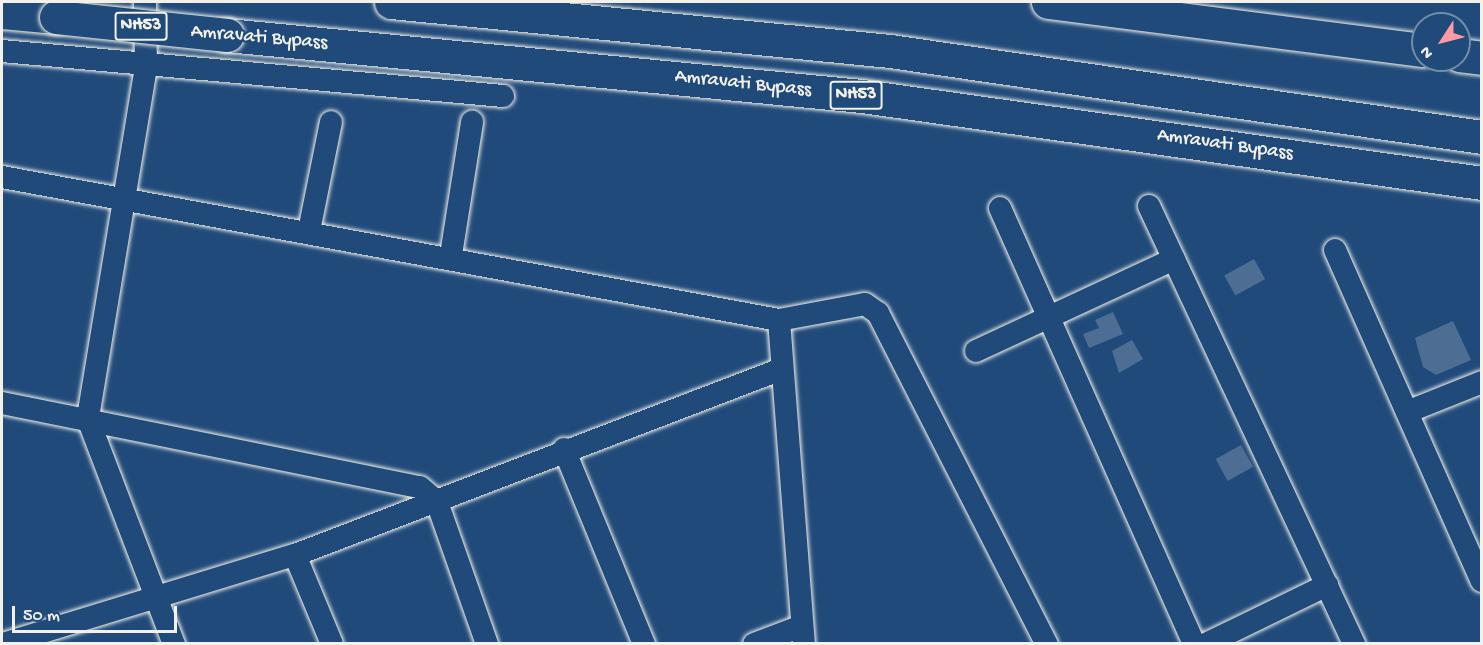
<!DOCTYPE html>
<style>
body{margin:0}
#map{position:relative;width:1483px;height:645px;overflow:hidden;background:#1f4a7a;font-family:"Gochi Hand",sans-serif}
div>[style]{position:absolute}
[style*='--x']{left:calc(var(--x)*1px);top:calc(var(--y)*1px);width:calc(var(--w)*1px);rotate:calc(var(--a)*1deg)}
.building>*{inset:0;background:#4d6e92;transform-origin:0 0}
.roads{filter:drop-shadow(0 0 2px #f4f1e8) drop-shadow(0 0 2px #f4f1e8)}
.minor>*{height:22px;margin:-11px;padding:0 11px;transform-origin:11px;border-radius:11px;background:#1f4a7a}
.secondary>*{height:33px;margin:-16.5px;padding:0 16.5px;transform-origin:16.5px;border-radius:16.5px;background:#1f4a7a}
.trunk>*{height:33px;margin:-16.5px;padding:0 16.5px;transform-origin:16.5px;border-radius:16.5px;background:#1f4a7a}
.bridges{filter:drop-shadow(0 0 2px #f4f1e8) drop-shadow(0 0 2px #f4f1e8)}
.trunk-bridge>*{height:33px;margin:-16.5px;padding:0 16.5px;transform-origin:16.5px;border-radius:16.5px;background:#1f4a7a}
span{translate:-50% -50%;white-space:nowrap;text-align:center;line-height:1.15;-webkit-text-stroke:4.5px #1f4a7a;paint-order:stroke}
.shield-label span{padding:2px 4px;background:#1f4a7a;border:2px solid;border-radius:4px;-webkit-text-stroke-width:0}
.shield-label{font-size:18px;color:#f4f1e8;font-weight:700}
.street-label{font-size:20px;color:#f4f1e8}
.frame{position:absolute;inset:0;border:3px solid #f4f1e8;pointer-events:none}
.north{position:absolute;left:1411px;top:12px;width:60px;height:60px;box-sizing:border-box;background:#1f4a7a;border:2px solid #748da6;border-radius:50%;rotate:234deg;font-size:16px;font-weight:700;line-height:24px;text-align:center;color:#f4f1e8}
.north::after{content:'';display:block;margin:auto;width:21px;height:27px;background:#ff9aa2;clip-path:polygon(50% 0,100% 100%,50% 72%,0 100%)}
.scale{position:absolute;left:12px;top:606px;width:165px;height:27px;box-sizing:border-box;border:3px solid #f4f1e8;border-top:0;padding-left:8px;font-size:18px;line-height:21px;white-space:nowrap;color:#f4f1e8;-webkit-text-stroke:4px #1f4a7a;paint-order:stroke}
</style>
<div id="map">
<div class="building">
<i style="left:1254px;top:259px;width:23px;height:34px;rotate:61deg"></i>
<i style="clip-path:polygon(1113px 312px,1123px 334px,1089px 348px,1083px 334px,1099px 328px,1095px 320px)"></i>
<i style="clip-path:polygon(1453px 321px,1471px 360px,1436px 375px,1423px 367px,1415px 338px)"></i>
<i style="clip-path:polygon(1132px 340px,1143px 359px,1119px 373px,1112px 351px)"></i>
<i style="left:1241px;top:445px;width:25px;height:29px;rotate:61deg"></i>
</div>
<div class="roads">
<div class="minor">
<i style="--x:145;--y:2;--w:65;--a:89.1"></i>
<i style="--x:146;--y:67;--w:357;--a:99.4"></i>
<i style="--x:88;--y:419;--w:241;--a:69.1"></i>
<i style="--x:2;--y:51;--w:503;--a:5.13"></i>
<i style="--x:2;--y:177;--w:790;--a:10.43"></i>
<i style="--x:779;--y:320;--w:325;--a:85.6"></i>
<i style="--x:1149;--y:206;--w:484;--a:64.9"></i>
<i style="--x:1000;--y:208;--w:477;--a:66"></i>
<i style="--x:309;--y:231;--w:111;--a:-78.6"></i>
<i style="--x:1335;--y:250;--w:362;--a:66.1"></i>
<i style="--x:451;--y:255;--w:135;--a:-81"></i>
<i style="--x:779;--y:320;--w:87;--a:-10.5"></i>
<i style="--x:865;--y:304;--w:16;--a:35"></i>
<i style="--x:878;--y:313;--w:372;--a:63"></i>
<i style="--x:976;--y:351;--w:218;--a:-24.9"></i>
<i style="--x:2;--y:403;--w:426;--a:11.4"></i>
<i style="--x:420;--y:487;--w:23;--a:41"></i>
<i style="--x:437;--y:502;--w:151;--a:70.6"></i>
<i style="--x:1407;--y:412;--w:81;--a:-21.8"></i>
<i style="--x:564;--y:449;--w:211;--a:67.7"></i>
<i style="--x:295;--y:555;--w:96;--a:67.4"></i>
<i style="--x:3;--y:644;--w:305;--a:-17"></i>
<i style="--x:295;--y:555;--w:518;--a:-20.92"></i>
<i style="--x:754;--y:644;--w:51;--a:-20.6"></i>
<i style="--x:1206;--y:644;--w:135;--a:-26"></i>
</div>
<div class="secondary">
<i style="--x:1048;--y:2;--w:378;--a:7.3"></i>
<i style="--x:1459;--y:55;--w:23;--a:7"></i>
</div>
<div class="trunk">
<i style="--x:391;--y:2;--w:501;--a:5.61"></i>
<i style="--x:890;--y:51;--w:598;--a:8.27"></i>
<i style="--x:2;--y:12;--w:54;--a:5.3"></i>
<i style="--x:227;--y:35;--w:638;--a:5.49"></i>
<i style="--x:862;--y:96;--w:626;--a:7.99"></i>
</div>
</div>
<div class="bridges">
<div class="trunk-bridge">
<i style="--x:56;--y:17;--w:172;--a:6"></i>
</div>
</div>
<div class="shield-label">
<span style="left:141px;top:26px">NH53</span>
<span style="left:856px;top:95px">NH53</span>
</div>
<div class="street-label">
<span style="left:259px;top:38px;rotate:5deg">Amravati Bypass</span>
<span style="left:743px;top:84px;rotate:6deg">Amravati Bypass</span>
<span style="left:1225px;top:145px;rotate:8deg">Amravati Bypass</span>
</div>
<div class="frame"></div>
<div class="north">N</div>
<div class="scale">50 m</div>
</div>
